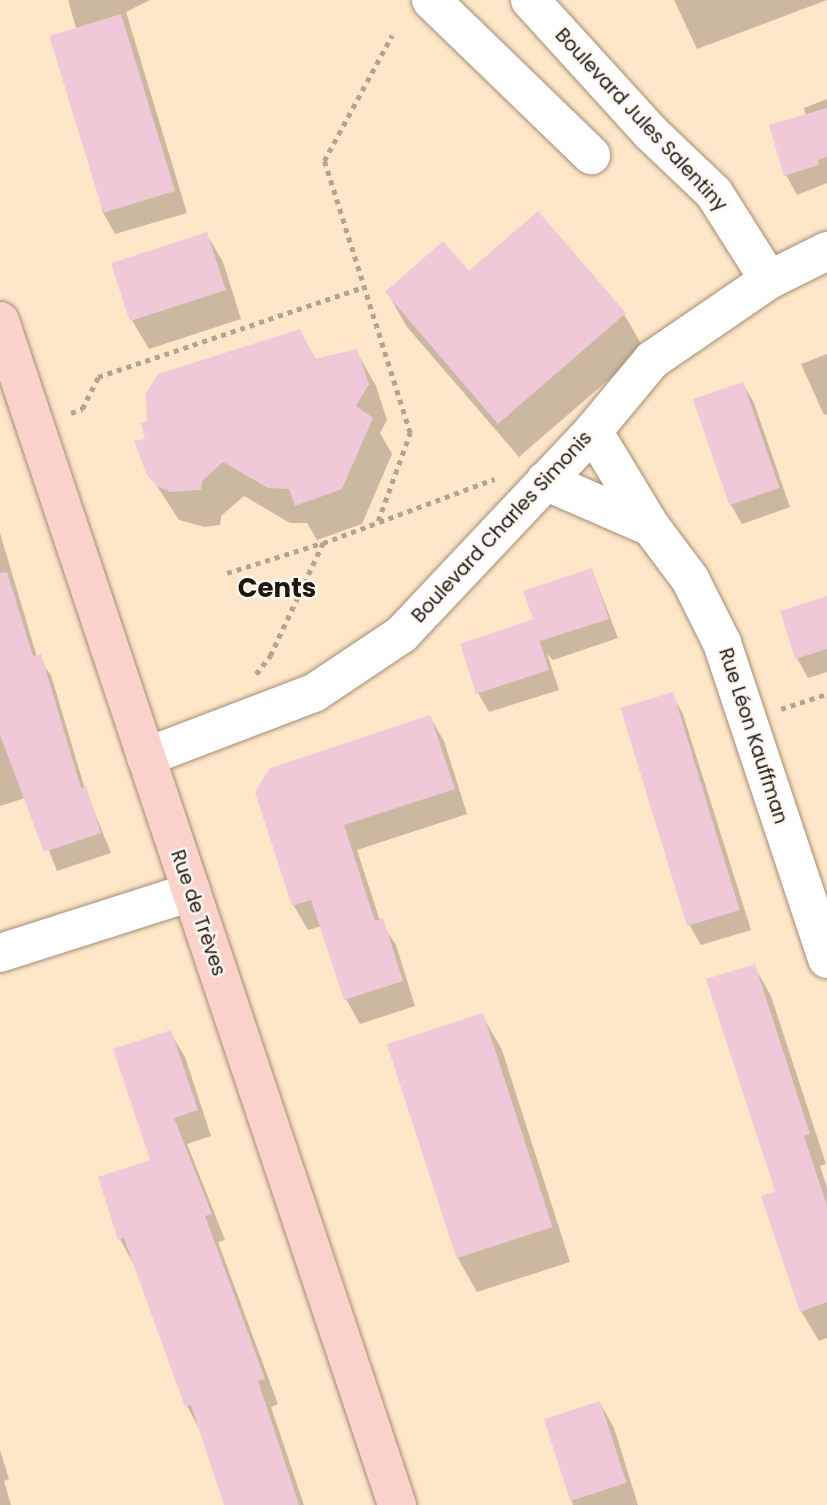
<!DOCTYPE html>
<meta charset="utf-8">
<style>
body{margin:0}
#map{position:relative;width:827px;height:1505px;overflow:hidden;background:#fee6c9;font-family:Poppins,sans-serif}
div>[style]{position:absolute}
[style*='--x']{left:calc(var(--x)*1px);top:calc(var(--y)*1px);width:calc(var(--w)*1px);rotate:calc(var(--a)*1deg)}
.shadow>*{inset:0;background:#0003}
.building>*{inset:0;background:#efc9d8;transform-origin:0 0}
.path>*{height:4.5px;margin-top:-2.25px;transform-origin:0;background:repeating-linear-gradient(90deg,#b6a38c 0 5px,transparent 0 10px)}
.roads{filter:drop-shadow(0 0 2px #a38d73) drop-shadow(0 0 2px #a38d73)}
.minor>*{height:38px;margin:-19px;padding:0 19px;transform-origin:19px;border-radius:19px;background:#fff}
.major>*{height:38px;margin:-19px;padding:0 19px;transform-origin:19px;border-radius:19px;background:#fbd1cc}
span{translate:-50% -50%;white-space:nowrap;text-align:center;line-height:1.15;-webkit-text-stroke:5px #fbf7f1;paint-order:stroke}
.street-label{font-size:19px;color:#1f170d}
.district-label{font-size:26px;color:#1f170d;font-weight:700}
</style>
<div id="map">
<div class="shadow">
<i style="clip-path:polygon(68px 0,150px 0,126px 12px,187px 213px,115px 234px,102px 211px,76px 28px)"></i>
<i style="clip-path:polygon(674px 0,827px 0,697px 49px)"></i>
<i style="clip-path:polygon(827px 99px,827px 183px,797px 195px,786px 175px,806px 116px,804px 108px)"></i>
<i style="clip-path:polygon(207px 235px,223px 262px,241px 319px,149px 349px,133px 322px,114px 265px)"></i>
<i style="clip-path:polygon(469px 274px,624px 314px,644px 349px,519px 457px,407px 327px,387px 292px)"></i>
<i style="clip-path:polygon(299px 331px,317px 361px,356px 351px,376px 386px,387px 420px,380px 433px,392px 454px,362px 524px,317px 540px,307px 523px,290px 523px,244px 496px,221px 516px,220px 525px,205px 527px,179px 520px,149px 474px,147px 440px)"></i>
<i style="clip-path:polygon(827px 354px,827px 414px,824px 415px,801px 364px)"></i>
<i style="clip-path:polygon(743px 384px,754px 403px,790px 507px,742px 524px,731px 505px)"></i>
<i style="clip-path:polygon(0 533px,37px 657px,51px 675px,85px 789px,111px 853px,57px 871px,28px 797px,0 806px)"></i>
<i style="clip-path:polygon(592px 570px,618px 638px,553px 660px,547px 654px,559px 690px,489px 712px,478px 693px,535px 620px)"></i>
<i style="clip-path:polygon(827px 598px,827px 672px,808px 678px,797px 658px)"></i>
<i style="clip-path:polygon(672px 695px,683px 714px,751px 930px,701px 945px,690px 926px)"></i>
<i style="clip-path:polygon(430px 717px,444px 741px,467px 814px,357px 850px,380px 921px,396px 945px,415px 1006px,360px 1024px,346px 999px,322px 926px,308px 930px,294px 906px,257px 792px)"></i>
<i style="clip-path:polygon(754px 966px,771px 996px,826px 1164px,820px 1166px,827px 1188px,827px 1338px,819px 1341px,801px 1311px,777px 1192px)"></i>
<i style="clip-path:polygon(482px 1015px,502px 1050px,570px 1262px,477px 1292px,457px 1257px)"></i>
<i style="clip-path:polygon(170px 1032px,185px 1057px,211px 1136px,187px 1144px,225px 1240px,218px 1242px,278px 1404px,271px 1407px,304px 1505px,226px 1505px,201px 1432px,187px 1406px,134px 1265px,120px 1239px,152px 1161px)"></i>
<i style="clip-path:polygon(600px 1403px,614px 1428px,638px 1505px,573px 1505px,546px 1420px)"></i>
<i style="clip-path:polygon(0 1450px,9px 1479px,4px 1481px,11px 1505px,0 1505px)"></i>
</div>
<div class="building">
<i style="left:121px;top:14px;width:185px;height:75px;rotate:73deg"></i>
<i style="clip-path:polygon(827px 108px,827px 157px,818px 160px,819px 165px,784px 176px,769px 125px)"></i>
<i style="clip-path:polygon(538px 211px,626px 313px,498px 424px,385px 292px,443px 241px,469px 271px)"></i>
<i style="left:207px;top:232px;width:61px;height:101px;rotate:72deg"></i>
<i style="clip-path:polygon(300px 329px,315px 359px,357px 349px,369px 384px,356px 406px,373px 418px,342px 489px,295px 506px,289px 489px,268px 488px,223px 462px,202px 481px,201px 490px,170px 492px,157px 486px,147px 475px,134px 441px,145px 439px,141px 423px,147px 421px,146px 393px,158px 374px)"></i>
<i style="left:743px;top:382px;width:112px;height:53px;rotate:71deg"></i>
<i style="clip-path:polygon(592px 568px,609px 619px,540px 641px,535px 627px,549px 670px,476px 694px,460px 644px,533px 619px,523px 591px)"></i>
<i style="clip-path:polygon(7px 572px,33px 656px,41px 654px,81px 788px,86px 786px,101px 833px,44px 852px,0 735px,0 573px)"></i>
<i style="clip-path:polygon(827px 596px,827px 649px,795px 659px,780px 611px)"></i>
<i style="left:673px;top:692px;width:228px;height:55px;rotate:73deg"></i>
<i style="clip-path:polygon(430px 715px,455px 789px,344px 825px,375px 921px,383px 918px,403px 981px,344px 1000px,311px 900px,292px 906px,255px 792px,270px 768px)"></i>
<i style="clip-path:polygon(755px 964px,810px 1134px,804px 1136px,827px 1206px,827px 1302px,800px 1312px,761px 1196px,775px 1191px,706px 979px)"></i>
<i style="left:483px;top:1013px;width:225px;height:101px;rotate:72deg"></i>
<i style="clip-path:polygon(171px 1030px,198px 1110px,174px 1118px,212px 1214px,205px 1216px,265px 1379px,258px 1381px,299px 1505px,224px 1505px,191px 1405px,185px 1407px,124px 1238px,118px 1240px,98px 1177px,150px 1160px,113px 1049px)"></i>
<i style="left:600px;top:1401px;width:86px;height:59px;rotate:72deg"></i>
</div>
<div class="path">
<i style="--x:71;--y:413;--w:12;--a:-20"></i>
<i style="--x:82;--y:409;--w:36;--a:-63"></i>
<i style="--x:98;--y:377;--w:281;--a:-18.7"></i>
<i style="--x:378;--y:521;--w:94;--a:-70"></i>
<i style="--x:410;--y:433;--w:285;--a:-107.5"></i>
<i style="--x:324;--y:161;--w:143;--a:-61.6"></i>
<i style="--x:227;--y:573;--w:100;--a:-17.5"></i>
<i style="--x:256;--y:674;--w:23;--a:-52"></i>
<i style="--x:270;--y:656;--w:125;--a:-64.9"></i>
<i style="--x:323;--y:543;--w:183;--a:-20.5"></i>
<i style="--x:781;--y:709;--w:48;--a:-18.1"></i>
</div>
<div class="roads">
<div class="minor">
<i style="--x:431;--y:0;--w:223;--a:44.1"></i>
<i style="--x:530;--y:0;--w:180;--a:47.7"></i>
<i style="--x:651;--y:133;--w:87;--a:43.6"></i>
<i style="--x:714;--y:193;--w:103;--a:57.7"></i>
<i style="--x:593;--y:431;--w:112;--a:58.9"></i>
<i style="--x:651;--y:527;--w:65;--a:53.1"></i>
<i style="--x:690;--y:579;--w:72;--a:63.4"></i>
<i style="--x:722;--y:643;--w:333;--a:71.6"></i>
<i style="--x:545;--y:481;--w:116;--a:23.5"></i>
<i style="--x:146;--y:757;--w:180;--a:-20.9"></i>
<i style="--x:314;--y:693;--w:106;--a:-33.8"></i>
<i style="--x:402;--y:634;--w:279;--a:-46.7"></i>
<i style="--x:593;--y:431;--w:92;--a:-50.3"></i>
<i style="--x:652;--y:360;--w:142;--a:-34.4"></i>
<i style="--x:769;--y:280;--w:65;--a:-26.6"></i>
<i style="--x:0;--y:953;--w:201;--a:-17.7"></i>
</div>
<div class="major">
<i style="--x:0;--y:321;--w:1249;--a:71.46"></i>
</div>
</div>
<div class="street-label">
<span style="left:641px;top:120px;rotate:47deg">Boulevard Jules Salentiny</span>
<span style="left:502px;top:527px;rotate:-47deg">Boulevard Charles Simonis</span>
<span style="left:753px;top:736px;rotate:72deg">Rue Léon Kauffman</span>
<span style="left:198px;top:913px;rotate:71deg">Rue de Trèves</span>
</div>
<div class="district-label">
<span style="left:277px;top:589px">Cents</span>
</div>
</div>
